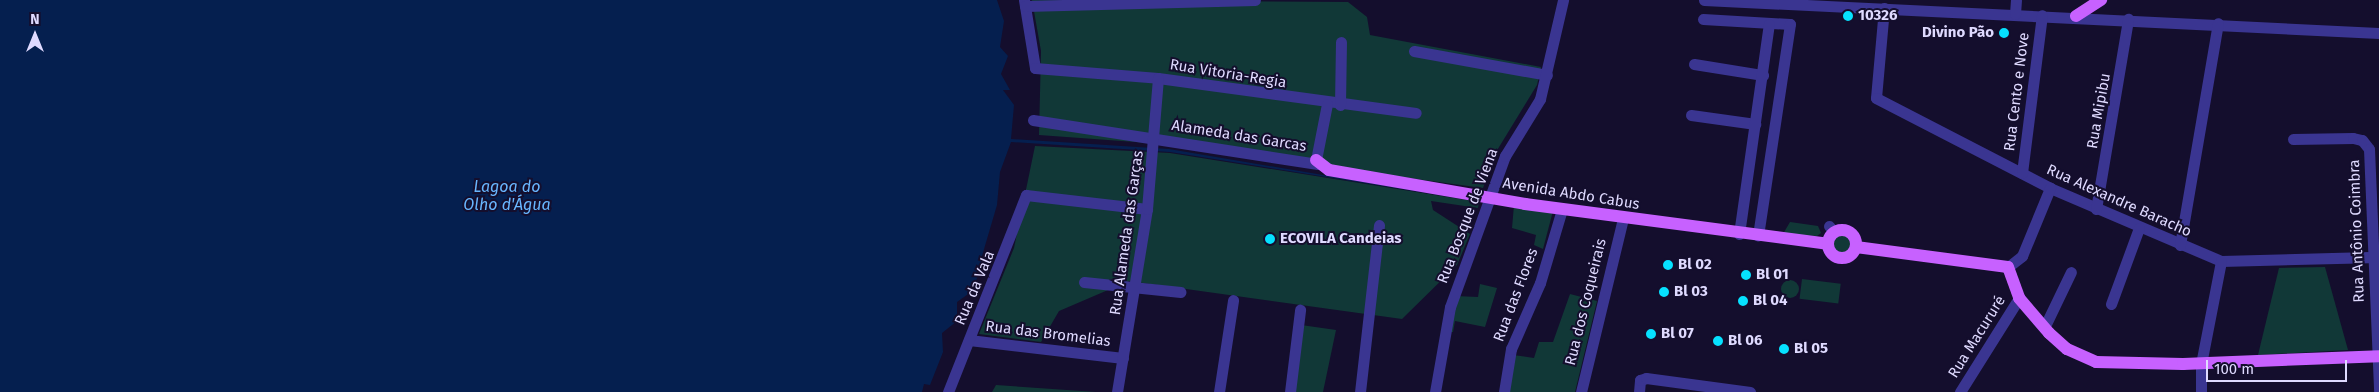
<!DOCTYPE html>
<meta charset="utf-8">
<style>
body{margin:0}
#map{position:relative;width:2379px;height:392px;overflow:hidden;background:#140e2d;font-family:"Fira Sans",sans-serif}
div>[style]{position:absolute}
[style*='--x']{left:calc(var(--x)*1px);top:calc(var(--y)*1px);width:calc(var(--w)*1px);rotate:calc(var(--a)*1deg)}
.green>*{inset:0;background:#113837;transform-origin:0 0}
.round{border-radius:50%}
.water>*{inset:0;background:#051f4f}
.minor>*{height:11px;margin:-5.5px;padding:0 5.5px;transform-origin:5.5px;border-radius:5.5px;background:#3a3591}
.major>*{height:12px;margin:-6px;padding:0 6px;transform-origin:6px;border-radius:6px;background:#c761ff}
.major>.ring{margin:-6px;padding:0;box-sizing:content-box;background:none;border:12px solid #c761ff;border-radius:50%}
.dots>*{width:14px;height:14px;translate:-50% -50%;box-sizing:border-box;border:2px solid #140e2d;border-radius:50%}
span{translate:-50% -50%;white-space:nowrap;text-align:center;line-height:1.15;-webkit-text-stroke:4px #140e2d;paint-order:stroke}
.poi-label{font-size:15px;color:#dfdaff;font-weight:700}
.left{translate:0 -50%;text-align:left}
.right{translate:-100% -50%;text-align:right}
.street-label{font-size:15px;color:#dfdaff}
.water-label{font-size:16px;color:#68b6ff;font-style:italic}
.north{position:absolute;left:10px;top:10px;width:50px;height:50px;-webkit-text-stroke:4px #140e2d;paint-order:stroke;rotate:0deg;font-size:14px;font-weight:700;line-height:20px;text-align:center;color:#dfdaff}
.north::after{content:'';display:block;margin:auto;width:18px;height:22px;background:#dfdaff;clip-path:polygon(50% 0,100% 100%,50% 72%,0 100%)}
.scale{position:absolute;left:2206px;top:360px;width:141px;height:22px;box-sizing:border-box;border:2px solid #dfdaff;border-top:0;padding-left:6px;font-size:15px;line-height:18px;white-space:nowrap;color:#dfdaff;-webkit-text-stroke:4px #140e2d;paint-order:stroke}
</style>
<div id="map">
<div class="green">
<i style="clip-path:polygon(1032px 0,1348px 2px,1367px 17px,1370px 35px,1541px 67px,1537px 85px,1496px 152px,1483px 188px,1149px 143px,1039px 135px,1041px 51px)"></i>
<i style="clip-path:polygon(1035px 146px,1170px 153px,1479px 202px,1478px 208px,1431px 201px,1433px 210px,1470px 234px,1457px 265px,1402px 319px,1129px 281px,1059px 311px,1041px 342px,979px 334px,1014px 248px)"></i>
<i style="clip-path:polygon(1514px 205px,1553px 211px,1543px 249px,1534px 245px,1536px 235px,1512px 228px)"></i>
<i style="clip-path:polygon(1790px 222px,1818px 226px,1821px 233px,1817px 236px,1783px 234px)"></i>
<i class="round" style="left:1831px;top:233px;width:22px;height:22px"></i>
<i style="clip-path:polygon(2325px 267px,2348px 350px,2258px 355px,2279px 268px)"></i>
<i style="left:1802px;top:279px;width:39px;height:20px;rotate:7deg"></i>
<i class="round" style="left:1781px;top:280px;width:18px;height:18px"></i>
<i style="clip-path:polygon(1480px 284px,1497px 288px,1485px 327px,1455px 321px,1453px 332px,1445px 332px,1455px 296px,1478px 297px)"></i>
<i style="clip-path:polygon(1570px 294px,1597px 301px,1575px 392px,1508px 392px,1513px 355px,1534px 358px,1539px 342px,1553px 342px)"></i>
<i style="clip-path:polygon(1301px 325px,1336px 330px,1323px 392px,1291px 392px)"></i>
<i style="clip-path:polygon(996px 385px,1096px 392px,992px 392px)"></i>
</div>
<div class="water">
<i style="clip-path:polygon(0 0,997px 0,1004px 21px,1000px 47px,1008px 56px,1001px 74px,1010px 90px,1003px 90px,1014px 105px,1011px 139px,1169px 149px,1476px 201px,1170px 152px,1011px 142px,1000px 172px,997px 205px,982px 256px,984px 262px,971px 292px,957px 302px,957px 321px,942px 333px,943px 352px,930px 385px,924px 384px,922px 392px,0 392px)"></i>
</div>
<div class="minor">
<i style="--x:1024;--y:0;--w:69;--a:80.8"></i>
<i style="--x:1035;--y:68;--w:123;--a:4.6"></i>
<i style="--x:1158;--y:78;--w:260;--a:7.7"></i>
<i style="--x:1704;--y:0;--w:676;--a:2.8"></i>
<i style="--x:1025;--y:6;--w:230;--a:-1.5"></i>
<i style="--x:1884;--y:8;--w:90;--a:95.1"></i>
<i style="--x:1876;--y:98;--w:196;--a:27.3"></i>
<i style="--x:2050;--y:188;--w:186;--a:23.1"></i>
<i style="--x:2221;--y:261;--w:158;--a:-1.5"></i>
<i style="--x:2015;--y:14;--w:14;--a:-86"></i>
<i style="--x:1703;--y:19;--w:87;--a:3.3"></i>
<i style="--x:1790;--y:24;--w:214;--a:98.6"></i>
<i style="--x:1414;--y:51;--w:135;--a:10.2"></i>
<i style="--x:1694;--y:64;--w:70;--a:9.1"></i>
<i style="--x:1340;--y:105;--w:63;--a:-89.1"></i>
<i style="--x:1691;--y:115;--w:65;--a:8"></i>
<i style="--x:1033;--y:120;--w:288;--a:8.8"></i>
<i style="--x:2293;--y:139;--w:60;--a:-1"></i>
<i style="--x:2353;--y:138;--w:9;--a:13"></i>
<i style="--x:2362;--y:140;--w:11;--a:52"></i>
<i style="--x:2369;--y:149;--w:243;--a:87.6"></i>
<i style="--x:1316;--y:160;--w:57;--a:-78.9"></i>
<i style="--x:2022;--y:173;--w:159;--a:-82.8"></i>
<i style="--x:2096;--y:209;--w:193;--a:-80.4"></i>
<i style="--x:1829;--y:226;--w:8;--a:50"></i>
<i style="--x:1739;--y:234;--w:212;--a:-81.9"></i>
<i style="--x:2180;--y:245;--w:225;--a:-80.3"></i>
<i style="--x:2008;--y:267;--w:18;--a:-38"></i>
<i style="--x:2022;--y:256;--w:74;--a:-67.6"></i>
<i style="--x:1084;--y:282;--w:97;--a:5.9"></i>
<i style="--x:2111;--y:304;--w:81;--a:-69.8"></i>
<i style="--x:2044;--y:328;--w:62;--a:-64.3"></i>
<i style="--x:969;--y:340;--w:155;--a:6.7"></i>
<i style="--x:948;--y:392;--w:212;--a:-68.4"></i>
<i style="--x:1026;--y:195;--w:122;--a:6.6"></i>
<i style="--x:1117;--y:392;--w:185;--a:-80.7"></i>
<i style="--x:1147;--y:209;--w:131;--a:-85.2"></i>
<i style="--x:1219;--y:392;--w:93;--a:-81.3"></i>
<i style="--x:1290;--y:392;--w:83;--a:-83"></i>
<i style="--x:1360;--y:392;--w:168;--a:-83.5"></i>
<i style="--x:1435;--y:392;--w:86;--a:-80"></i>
<i style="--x:1450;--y:307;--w:161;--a:-70"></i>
<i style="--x:1505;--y:156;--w:67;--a:-58.4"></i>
<i style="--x:1540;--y:99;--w:102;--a:-76.9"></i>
<i style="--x:1504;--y:392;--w:44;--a:-80.8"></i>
<i style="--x:1511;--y:349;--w:72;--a:-66.3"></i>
<i style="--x:1540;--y:283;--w:77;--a:-73.4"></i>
<i style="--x:1581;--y:392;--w:178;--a:-76.4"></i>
<i style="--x:1639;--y:392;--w:12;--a:-85"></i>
<i style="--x:1640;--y:380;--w:6;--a:-18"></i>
<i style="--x:1646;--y:378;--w:105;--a:7.7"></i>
<i style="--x:1960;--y:392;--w:111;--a:-57.9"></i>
<i style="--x:2201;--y:392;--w:28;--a:-90"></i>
<i style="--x:2201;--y:364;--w:105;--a:-79"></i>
</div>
<div class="major">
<i style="--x:2076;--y:16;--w:30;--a:-33"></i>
<i style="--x:1316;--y:160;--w:16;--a:38"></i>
<i style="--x:1329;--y:170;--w:199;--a:9.8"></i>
<i style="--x:1525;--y:204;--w:305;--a:7.5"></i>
<i class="ring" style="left:1828px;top:230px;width:16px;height:16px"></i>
<i style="--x:1856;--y:247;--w:153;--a:7.5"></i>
<i style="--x:2008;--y:267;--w:33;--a:70"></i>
<i style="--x:2019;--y:298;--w:46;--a:49.4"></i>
<i style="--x:2049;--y:333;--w:24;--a:42"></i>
<i style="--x:2067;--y:349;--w:32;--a:24"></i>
<i style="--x:2096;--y:362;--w:87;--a:1.3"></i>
<i style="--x:2183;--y:364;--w:196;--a:-2.3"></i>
</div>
<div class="dots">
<i style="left:1848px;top:16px;background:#06e1ff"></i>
<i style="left:2004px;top:33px;background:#06e1ff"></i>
<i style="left:1270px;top:239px;background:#06e1ff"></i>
<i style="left:1668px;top:265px;background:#06e1ff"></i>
<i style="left:1746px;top:275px;background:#06e1ff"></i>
<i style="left:1664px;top:292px;background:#06e1ff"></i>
<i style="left:1743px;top:301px;background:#06e1ff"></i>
<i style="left:1651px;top:334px;background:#06e1ff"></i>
<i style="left:1718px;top:341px;background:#06e1ff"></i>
<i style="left:1784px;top:349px;background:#06e1ff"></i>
</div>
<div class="poi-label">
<span class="left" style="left:1858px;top:16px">10326</span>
<span class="right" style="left:1994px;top:33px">Divino Pão</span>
<span class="left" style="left:1280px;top:239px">ECOVILA Candeias</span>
<span class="left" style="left:1678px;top:265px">Bl 02</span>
<span class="left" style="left:1756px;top:275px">Bl 01</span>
<span class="left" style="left:1674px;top:292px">Bl 03</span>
<span class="left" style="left:1753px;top:301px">Bl 04</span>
<span class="left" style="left:1661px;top:334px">Bl 07</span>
<span class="left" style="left:1728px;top:341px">Bl 06</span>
<span class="left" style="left:1794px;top:349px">Bl 05</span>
</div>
<div class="street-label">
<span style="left:1228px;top:74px;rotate:9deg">Rua Vitoria-Regia</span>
<span style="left:2017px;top:92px;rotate:-83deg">Rua Cento e Nove</span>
<span style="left:2099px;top:111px;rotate:-80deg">Rua Mipibu</span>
<span style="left:1239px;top:136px;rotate:9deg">Alameda das Garcas</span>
<span style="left:1571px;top:194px;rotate:9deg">Avenida Abdo Cabus</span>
<span style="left:2119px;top:201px;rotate:24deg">Rua Alexandre Baracho</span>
<span style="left:1468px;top:216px;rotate:-69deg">Rua Bosque de Viena</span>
<span style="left:2357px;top:231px;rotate:-92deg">Rua Antônio Coimbra</span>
<span style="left:1127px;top:233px;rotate:-82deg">Rua Alameda das Garças</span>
<span style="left:975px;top:288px;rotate:-67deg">Rua da Vala</span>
<span style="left:1516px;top:295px;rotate:-69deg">Rua das Flores</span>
<span style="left:1586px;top:302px;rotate:-76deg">Rua dos Coqueirais</span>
<span style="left:1048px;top:334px;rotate:7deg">Rua das Bromelias</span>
<span style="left:1977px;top:337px;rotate:-58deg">Rua Macururé</span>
</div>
<div class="water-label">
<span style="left:507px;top:196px">Lagoa do<br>Olho d'Água</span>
</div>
<div class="north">N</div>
<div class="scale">100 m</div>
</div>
